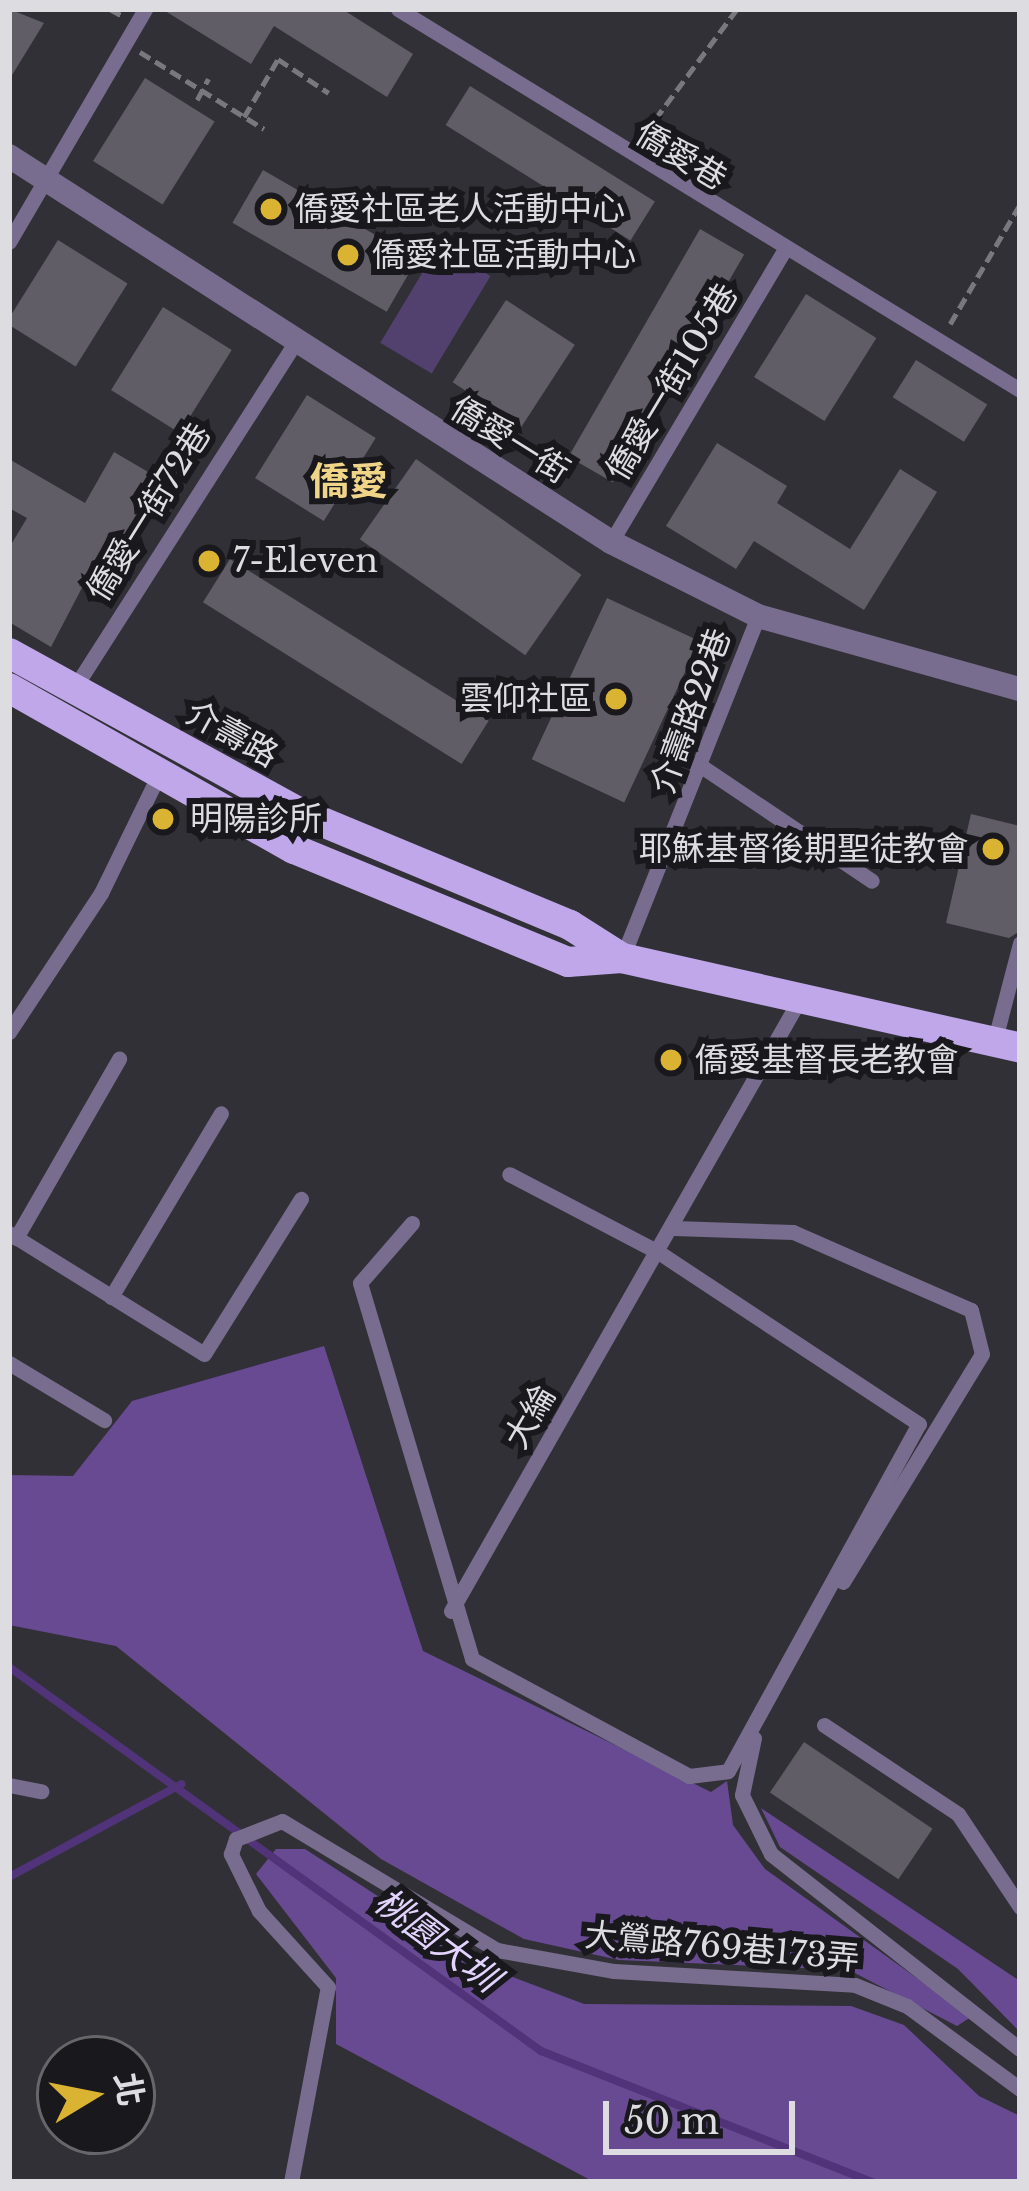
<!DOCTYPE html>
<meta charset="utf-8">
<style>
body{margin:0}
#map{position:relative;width:1029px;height:2191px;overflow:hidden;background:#323037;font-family:"Libre Baskerville","Noto Sans TC",serif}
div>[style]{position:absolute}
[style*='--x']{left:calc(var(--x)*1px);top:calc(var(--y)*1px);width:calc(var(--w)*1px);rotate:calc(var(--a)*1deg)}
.green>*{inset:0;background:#52416f;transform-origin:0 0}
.forest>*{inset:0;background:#674a92}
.stream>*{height:8px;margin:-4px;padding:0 4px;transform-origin:4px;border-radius:4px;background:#503378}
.building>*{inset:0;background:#605d66;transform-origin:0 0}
.path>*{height:4.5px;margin-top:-2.25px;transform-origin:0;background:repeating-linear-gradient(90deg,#79787e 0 12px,transparent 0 18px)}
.service>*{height:15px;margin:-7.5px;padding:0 7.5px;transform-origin:7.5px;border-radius:7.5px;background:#786d8e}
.minor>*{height:24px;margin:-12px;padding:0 12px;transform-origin:12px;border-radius:12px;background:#786d8e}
.primary>*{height:30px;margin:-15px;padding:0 15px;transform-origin:15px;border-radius:15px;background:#bfa7ea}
.dots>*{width:33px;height:33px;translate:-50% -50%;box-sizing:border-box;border:6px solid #19181c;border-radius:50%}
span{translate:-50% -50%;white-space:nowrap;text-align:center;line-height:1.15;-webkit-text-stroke:12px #19181c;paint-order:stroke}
.street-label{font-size:33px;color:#dddce1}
.poi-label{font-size:33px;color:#dddce1}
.left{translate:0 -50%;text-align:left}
.right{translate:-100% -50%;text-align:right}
.water-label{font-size:36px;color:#e2d4fe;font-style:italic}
.quarter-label{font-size:39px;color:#f0d589;font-weight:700}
.frame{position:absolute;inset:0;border:12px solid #dddce1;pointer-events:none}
.north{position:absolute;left:36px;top:2035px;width:120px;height:120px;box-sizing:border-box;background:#19181c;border:3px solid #67666b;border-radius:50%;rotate:80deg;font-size:33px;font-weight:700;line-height:48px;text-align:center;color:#dddce1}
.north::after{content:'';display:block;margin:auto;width:42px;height:54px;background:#dbb333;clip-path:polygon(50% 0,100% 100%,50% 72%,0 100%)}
.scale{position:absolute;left:603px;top:2101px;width:192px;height:54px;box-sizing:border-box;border:6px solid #dddce1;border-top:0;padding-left:15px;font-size:36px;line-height:42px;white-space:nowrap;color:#dddce1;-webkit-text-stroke:9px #19181c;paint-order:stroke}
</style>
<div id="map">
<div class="green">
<i style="left:439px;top:245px;width:60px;height:114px;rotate:31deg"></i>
</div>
<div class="forest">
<i style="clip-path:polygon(324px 1346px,423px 1651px,711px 1792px,727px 1781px,733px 1825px,765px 1869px,971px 2017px,957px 2026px,849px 1970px,619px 1960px,524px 1939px,381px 1859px,116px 1646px,9px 1625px,9px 1475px,73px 1476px,132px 1401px)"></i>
<i style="clip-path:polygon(761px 1808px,1020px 1981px,1020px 2032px,958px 1969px,780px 1847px)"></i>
<i style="clip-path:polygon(276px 1849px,305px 1849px,489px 1968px,584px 2004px,851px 2006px,904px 2025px,979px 2096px,1020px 2116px,1020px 2182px,594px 2182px,336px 2044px,336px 1978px,256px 1874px)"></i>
</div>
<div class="stream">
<i style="--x:9;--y:1667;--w:656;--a:35.82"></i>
<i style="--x:541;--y:2051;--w:356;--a:21.6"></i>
<i style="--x:9;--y:1877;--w:196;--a:-28.3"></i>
</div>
<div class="building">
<i style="clip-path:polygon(9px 9px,44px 23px,9px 80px)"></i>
<i style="clip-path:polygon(162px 9px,342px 9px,413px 54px,387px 97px,274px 26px,251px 64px)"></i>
<i style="left:145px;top:78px;width:82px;height:98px;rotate:32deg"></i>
<i style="left:470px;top:86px;width:218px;height:46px;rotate:32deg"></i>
<i style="left:263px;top:170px;width:178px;height:61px;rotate:30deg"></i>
<i style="left:700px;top:229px;width:51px;height:263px;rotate:30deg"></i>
<i style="left:58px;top:240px;width:82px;height:98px;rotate:32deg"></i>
<i style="left:806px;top:294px;width:83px;height:98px;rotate:32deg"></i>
<i style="left:506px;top:300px;width:82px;height:98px;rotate:33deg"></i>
<i style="left:163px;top:307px;width:81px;height:98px;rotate:32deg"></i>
<i style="left:916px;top:360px;width:84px;height:44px;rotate:32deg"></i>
<i style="left:307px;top:395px;width:81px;height:98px;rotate:32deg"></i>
<i style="clip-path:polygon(717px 443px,787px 486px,777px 503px,850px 549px,900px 469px,937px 492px,864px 610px,754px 541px,736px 569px,666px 526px)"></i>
<i style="clip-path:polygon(114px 452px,160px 479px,109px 566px,97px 559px,51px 647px,9px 622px,9px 548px,27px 518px,9px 508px,9px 459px,85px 503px)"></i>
<i style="left:416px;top:459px;width:202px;height:98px;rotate:35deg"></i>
<i style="left:230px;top:559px;width:305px;height:51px;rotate:32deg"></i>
<i style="left:607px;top:598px;width:102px;height:178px;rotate:25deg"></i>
<i style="clip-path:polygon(971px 814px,1020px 826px,1020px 931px,1009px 938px,946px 923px)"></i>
<i style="left:804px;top:1742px;width:155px;height:61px;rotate:34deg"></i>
</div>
<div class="path">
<i style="--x:110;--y:9;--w:13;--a:29"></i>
<i style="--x:140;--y:52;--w:146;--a:31.8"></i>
<i style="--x:197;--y:100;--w:24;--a:-62"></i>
<i style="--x:244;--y:117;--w:67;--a:-59.6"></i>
<i style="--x:278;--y:59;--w:61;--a:33.7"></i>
<i style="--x:644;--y:134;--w:156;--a:-53.4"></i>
<i style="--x:950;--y:324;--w:139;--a:-59.7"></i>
</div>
<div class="service">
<i style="--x:398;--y:9;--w:729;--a:31.49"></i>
<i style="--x:9;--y:242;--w:270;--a:-59.7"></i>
<i style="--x:611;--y:542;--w:337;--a:-59.3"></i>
<i style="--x:73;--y:690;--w:411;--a:-57.4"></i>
<i style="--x:704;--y:768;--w:202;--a:33.9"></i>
<i style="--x:622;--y:958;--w:368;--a:-68.3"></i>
<i style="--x:9;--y:1032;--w:167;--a:-56.5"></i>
<i style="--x:101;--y:893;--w:135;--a:-64"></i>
<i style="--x:994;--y:1043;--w:103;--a:-75.4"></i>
<i style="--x:412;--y:1223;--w:79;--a:130.9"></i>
<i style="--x:360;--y:1283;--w:392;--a:73.4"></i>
<i style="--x:472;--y:1659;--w:247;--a:28.3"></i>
<i style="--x:689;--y:1776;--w:39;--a:-7"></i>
<i style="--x:728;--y:1771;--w:396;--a:-61.2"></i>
<i style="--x:919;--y:1424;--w:310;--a:-146.6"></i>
<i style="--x:660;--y:1253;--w:170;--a:-152.4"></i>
<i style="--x:674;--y:1228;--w:119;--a:1.9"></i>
<i style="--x:793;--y:1232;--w:194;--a:23.7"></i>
<i style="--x:971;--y:1310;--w:45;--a:76"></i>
<i style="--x:982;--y:1354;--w:267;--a:121.4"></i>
<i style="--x:9;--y:1233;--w:229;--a:31.8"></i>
<i style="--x:204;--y:1354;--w:183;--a:-58"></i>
<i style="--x:16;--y:1238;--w:207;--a:-60.1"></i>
<i style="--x:111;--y:1297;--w:214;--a:-59.1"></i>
<i style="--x:9;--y:1363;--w:111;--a:31"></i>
<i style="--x:451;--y:1611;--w:699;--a:-60.32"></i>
<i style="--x:824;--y:1725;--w:161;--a:33.6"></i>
<i style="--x:958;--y:1814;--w:112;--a:56.3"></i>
<i style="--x:754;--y:1738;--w:58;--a:101.9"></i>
<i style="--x:742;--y:1795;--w:66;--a:63.8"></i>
<i style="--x:771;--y:1854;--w:316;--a:38.1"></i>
<i style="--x:9;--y:1785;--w:33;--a:11"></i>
<i style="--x:291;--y:2182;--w:198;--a:-79.3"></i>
<i style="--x:328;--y:1987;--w:103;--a:-132.2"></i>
<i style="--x:259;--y:1911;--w:64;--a:-116.2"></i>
<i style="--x:231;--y:1854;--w:16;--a:-72"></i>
<i style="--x:236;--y:1839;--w:49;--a:-21.4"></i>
<i style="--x:282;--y:1821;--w:251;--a:31"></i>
<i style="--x:497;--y:1950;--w:119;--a:10.2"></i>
<i style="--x:614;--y:1971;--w:241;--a:3.3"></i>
<i style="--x:855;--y:1985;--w:56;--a:22"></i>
<i style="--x:907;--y:2006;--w:140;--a:36.3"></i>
</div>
<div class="minor">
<i style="--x:9;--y:156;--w:715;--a:32.67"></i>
<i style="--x:611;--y:542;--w:165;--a:26.7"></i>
<i style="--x:758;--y:616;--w:272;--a:15.6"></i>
</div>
<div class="primary">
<i style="--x:9;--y:653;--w:328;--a:28.8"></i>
<i style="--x:296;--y:811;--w:297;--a:22.6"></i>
<i style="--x:570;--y:925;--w:62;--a:32.4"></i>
<i style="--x:622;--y:958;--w:408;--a:12.7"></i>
<i style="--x:9;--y:688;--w:327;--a:29.5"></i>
<i style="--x:294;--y:849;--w:296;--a:22.4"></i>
<i style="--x:568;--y:962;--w:54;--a:-4.2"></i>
</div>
<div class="dots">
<i style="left:271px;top:209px;background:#dbb333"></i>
<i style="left:348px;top:255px;background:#dbb333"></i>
<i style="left:209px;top:561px;background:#dbb333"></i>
<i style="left:616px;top:699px;background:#dbb333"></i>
<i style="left:163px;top:819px;background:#dbb333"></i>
<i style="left:993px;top:849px;background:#dbb333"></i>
<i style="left:671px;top:1060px;background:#dbb333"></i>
</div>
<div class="street-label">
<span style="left:681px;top:156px;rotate:31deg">僑愛巷</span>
<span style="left:672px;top:382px;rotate:-59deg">僑愛一街105巷</span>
<span style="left:510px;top:440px;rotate:32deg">僑愛一街</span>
<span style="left:149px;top:512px;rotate:-58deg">僑愛一街72巷</span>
<span style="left:691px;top:711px;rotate:-70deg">介壽路22巷</span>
<span style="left:232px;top:734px;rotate:29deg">介壽路</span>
<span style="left:530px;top:1417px;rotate:-60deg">大綸</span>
<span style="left:722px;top:1947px;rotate:5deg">大鶯路769巷173弄</span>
</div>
<div class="poi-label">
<span class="left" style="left:295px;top:209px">僑愛社區老人活動中心</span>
<span class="left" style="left:372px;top:255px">僑愛社區活動中心</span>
<span class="left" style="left:233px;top:561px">7-Eleven</span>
<span class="right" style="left:592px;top:699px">雲仰社區</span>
<span class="left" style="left:190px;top:819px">明陽診所</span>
<span class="right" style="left:969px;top:849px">耶穌基督後期聖徒教會</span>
<span class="left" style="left:695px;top:1060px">僑愛基督長老教會</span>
</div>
<div class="water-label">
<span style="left:437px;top:1940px;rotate:37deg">桃園大圳</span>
</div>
<div class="quarter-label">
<span style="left:349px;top:482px">僑愛</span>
</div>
<div class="frame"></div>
<div class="north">北</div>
<div class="scale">50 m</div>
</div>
